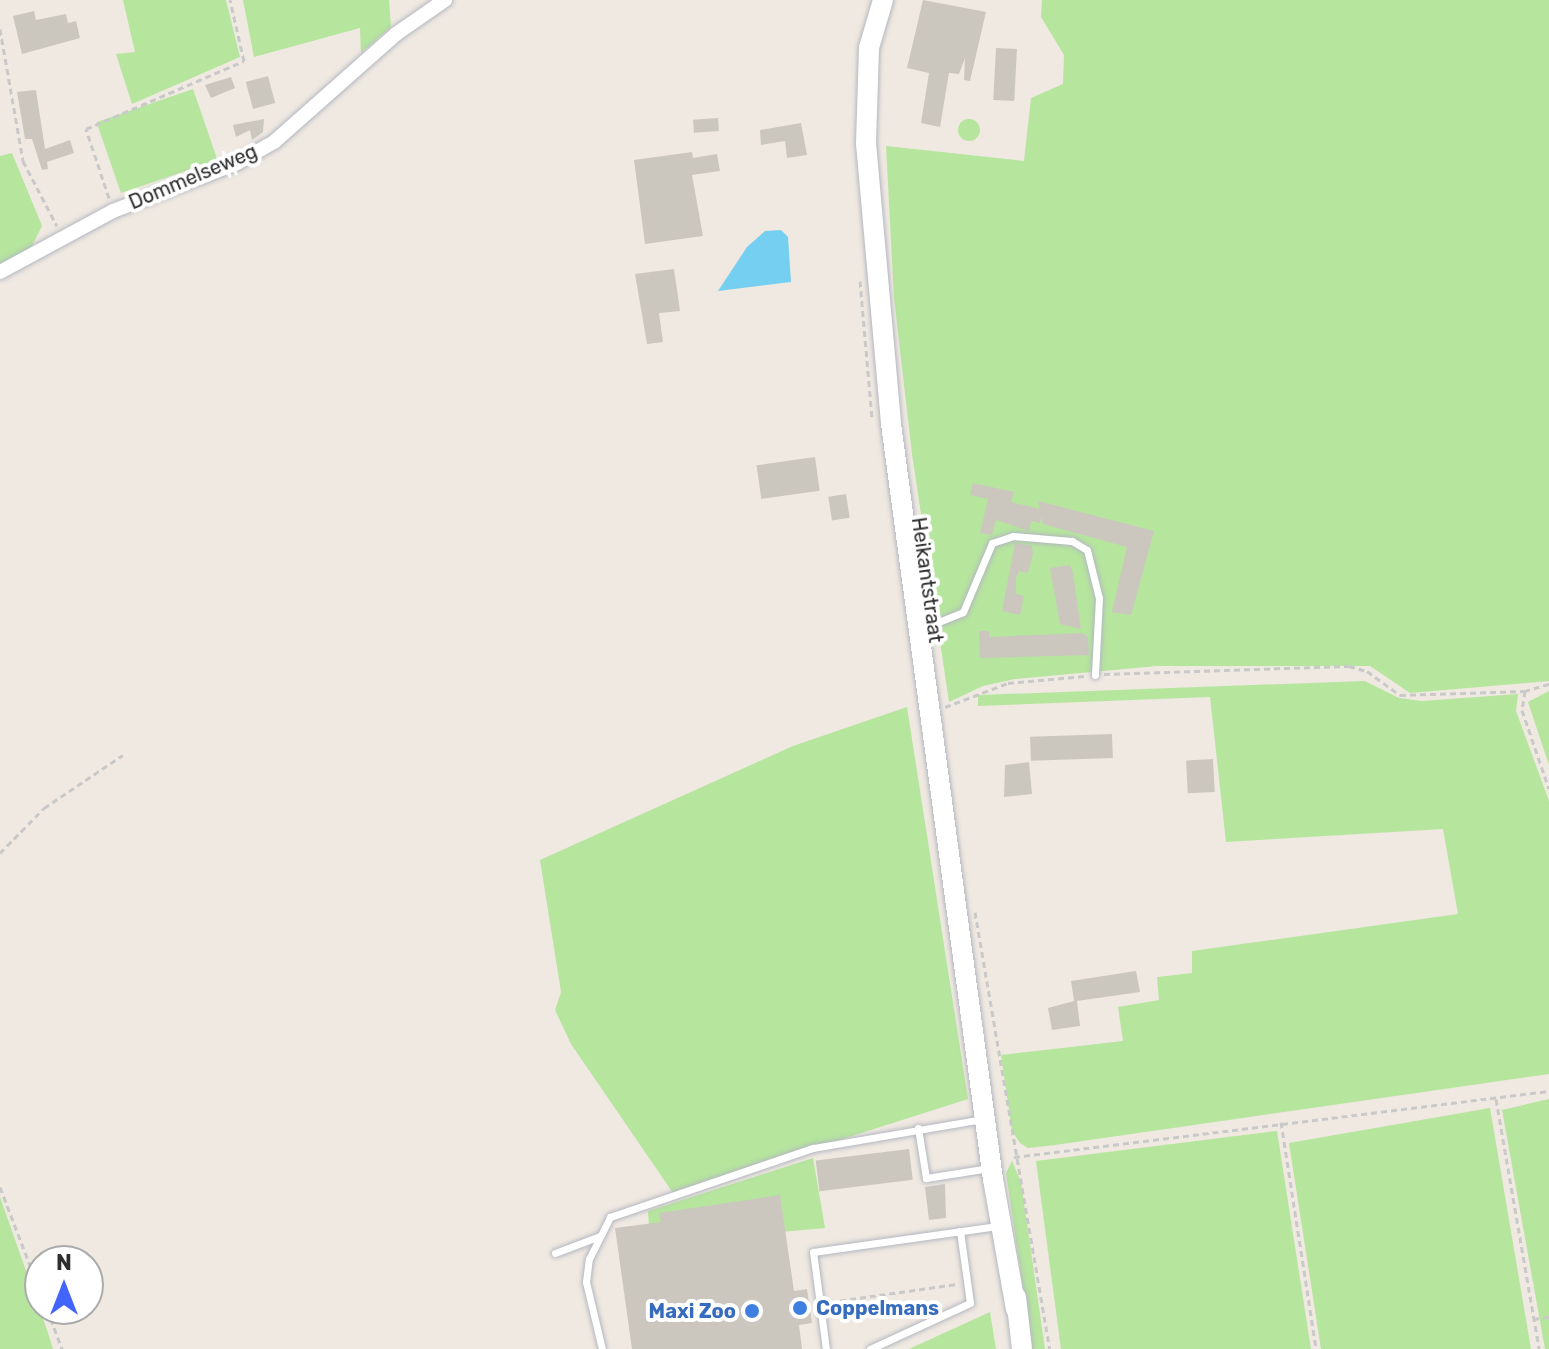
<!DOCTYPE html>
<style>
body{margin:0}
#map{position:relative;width:1549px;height:1349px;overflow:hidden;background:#efe9e1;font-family:Rubik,sans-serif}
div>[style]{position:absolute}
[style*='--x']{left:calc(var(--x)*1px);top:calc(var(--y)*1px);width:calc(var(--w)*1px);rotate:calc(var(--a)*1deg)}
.green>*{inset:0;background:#b6e59e;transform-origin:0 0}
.round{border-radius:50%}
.water>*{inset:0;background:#75cff0}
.building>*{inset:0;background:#cbc7bf;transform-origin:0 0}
.path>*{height:3px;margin-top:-1.5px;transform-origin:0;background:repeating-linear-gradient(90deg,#c9c9c9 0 6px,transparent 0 10px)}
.roads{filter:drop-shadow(0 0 2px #b4b7c1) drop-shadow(0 0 2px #b4b7c1)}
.lane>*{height:7px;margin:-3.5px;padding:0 3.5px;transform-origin:3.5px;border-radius:3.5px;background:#fff}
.street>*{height:14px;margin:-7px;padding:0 7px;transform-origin:7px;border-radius:7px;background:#fff}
.secondary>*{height:20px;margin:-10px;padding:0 10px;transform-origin:10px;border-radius:10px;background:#fff}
.dots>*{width:22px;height:22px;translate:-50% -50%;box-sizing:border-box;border:4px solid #fff;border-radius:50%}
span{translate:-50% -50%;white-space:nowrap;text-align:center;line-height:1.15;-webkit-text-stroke:8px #fff;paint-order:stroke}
.street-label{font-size:20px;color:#2e2e2e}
.shop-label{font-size:20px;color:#366cbe;font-weight:700}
.left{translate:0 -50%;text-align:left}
.right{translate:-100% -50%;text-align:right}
.north{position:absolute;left:24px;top:1245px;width:80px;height:80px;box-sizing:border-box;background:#fff;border:2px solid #ababab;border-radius:50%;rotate:0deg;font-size:22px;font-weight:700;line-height:32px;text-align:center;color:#2e2e2e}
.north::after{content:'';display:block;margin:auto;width:28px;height:36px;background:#4264fb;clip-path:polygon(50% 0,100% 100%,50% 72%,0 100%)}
</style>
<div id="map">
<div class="green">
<i style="clip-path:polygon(123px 0,226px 0,240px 57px,132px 104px,116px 54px,135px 52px)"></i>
<i style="clip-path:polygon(243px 0,389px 0,391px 27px,361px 53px,360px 28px,254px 57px)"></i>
<i style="clip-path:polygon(1042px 0,1549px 0,1549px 681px,1410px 693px,1370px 666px,1157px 666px,1015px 679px,983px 686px,949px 702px,912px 454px,894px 298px,886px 146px,1024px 161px,1031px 98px,1063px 84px,1064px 55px,1041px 17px)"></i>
<i style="left:193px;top:89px;width:75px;height:102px;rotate:71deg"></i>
<i class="round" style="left:958px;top:119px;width:22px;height:22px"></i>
<i style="clip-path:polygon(12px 153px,42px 226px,30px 250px,0 266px,0 156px)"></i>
<i style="clip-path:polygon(1365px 681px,1399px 698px,1422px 701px,1518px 694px,1516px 711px,1549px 801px,1549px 1074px,1055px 1145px,1028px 1148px,1020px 1143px,1012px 1131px,1001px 1055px,1123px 1041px,1118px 1007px,1159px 1000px,1157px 977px,1192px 973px,1192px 951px,1458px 914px,1443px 829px,1226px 842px,1210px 697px,978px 706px,978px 695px)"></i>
<i style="clip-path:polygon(1549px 691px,1549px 765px,1528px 702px)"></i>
<i style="clip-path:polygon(907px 707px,968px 1099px,673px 1193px,571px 1044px,555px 1010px,561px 992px,540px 860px,793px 746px)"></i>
<i style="clip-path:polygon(1549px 1099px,1549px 1349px,1545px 1349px,1502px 1110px)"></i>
<i style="clip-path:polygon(1490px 1108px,1531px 1349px,1321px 1349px,1289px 1143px)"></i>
<i style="clip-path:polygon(1277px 1131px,1311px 1349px,1061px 1349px,1036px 1161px)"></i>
<i style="clip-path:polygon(813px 1158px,825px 1228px,781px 1232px,653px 1285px,648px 1211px)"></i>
<i style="clip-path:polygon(1012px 1161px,1021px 1182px,1045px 1349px,1032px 1349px,1006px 1173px)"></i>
<i style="clip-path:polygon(0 1197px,48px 1333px,53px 1349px,0 1349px)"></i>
<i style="clip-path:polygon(990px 1312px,996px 1349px,909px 1349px)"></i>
</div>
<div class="water">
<i style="clip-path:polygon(781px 230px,788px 237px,791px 282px,718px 291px,747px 247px,765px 231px)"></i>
</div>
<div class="building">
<i style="clip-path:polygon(923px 0,986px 12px,970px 81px,964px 80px,965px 58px,959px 74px,949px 73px,940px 127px,921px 123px,929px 73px,907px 68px)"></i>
<i style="clip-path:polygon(34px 11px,36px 20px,66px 14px,68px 23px,76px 21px,80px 38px,22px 54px,13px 16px)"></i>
<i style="left:996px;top:48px;width:21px;height:52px;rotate:3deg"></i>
<i style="left:268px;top:76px;width:28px;height:23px;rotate:75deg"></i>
<i style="clip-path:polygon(231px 77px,235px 88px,211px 98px,205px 85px)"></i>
<i style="clip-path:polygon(36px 90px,45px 149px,70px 140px,74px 153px,47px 162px,48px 169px,42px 170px,32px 139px,25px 139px,17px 92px)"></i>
<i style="left:718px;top:118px;width:13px;height:25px;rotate:86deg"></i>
<i style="clip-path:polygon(264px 119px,263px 132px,252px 140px,250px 130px,236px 137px,233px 125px)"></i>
<i style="clip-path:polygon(801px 123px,807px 155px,787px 158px,785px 141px,761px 145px,760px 130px)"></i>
<i style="clip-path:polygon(692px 152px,693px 158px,717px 154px,720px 171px,692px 175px,703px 236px,645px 244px,634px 160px)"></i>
<i style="clip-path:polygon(674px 269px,680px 311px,659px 313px,663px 342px,647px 344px,635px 274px)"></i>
<i style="left:815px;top:457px;width:34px;height:59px;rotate:82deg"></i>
<i style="clip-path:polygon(973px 483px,1014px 492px,1011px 502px,1040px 509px,1038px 501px,1154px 531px,1131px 615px,1112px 612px,1127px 547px,1043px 524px,1041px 517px,1040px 523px,1031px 521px,1029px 531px,996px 520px,992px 535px,980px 533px,988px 499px,970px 495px)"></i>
<i style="left:846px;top:494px;width:24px;height:18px;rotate:81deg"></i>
<i style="clip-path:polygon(1015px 543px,1032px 546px,1033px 554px,1028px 573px,1019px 571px,1016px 578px,1016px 594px,1024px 596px,1020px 615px,1002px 611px)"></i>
<i style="clip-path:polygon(1070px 565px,1073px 573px,1081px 629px,1060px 624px,1050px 568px)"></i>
<i style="clip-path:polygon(979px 631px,989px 631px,989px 637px,1082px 633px,1088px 637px,1089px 655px,980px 658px)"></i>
<i style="left:1112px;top:734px;width:24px;height:82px;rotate:88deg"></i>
<i style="left:1213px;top:759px;width:33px;height:27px;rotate:87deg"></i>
<i style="clip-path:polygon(1029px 762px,1032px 794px,1004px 797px,1005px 765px)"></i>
<i style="clip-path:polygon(1136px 971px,1140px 992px,1077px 1001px,1080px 1026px,1052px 1030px,1048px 1008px,1074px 1001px,1071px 981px)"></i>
<i style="left:909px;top:1149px;width:31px;height:94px;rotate:83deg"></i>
<i style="clip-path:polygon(945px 1184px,946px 1218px,929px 1220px,925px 1187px)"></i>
<i style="clip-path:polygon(780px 1195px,794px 1291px,807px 1289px,812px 1323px,799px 1325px,802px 1349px,632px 1349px,615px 1228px,661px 1222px,659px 1213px)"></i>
</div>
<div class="path">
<i style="--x:0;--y:29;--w:134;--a:80.1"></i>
<i style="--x:23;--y:161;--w:73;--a:62.4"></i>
<i style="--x:109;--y:198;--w:73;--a:-108.4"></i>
<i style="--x:86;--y:129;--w:172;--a:-23.3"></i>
<i style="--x:244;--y:61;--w:63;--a:-102.9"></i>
<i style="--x:860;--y:281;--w:137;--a:85"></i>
<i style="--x:1104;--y:674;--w:245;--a:-1.9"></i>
<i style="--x:1349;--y:666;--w:19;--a:16"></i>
<i style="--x:1367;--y:671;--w:41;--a:36"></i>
<i style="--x:1400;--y:695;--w:125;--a:-1.8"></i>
<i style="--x:1549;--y:684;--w:25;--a:164"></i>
<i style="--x:1525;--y:691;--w:19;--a:99"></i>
<i style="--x:1522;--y:710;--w:83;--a:71.1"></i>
<i style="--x:945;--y:707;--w:67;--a:-20.9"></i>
<i style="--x:1008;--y:683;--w:77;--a:-5.2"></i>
<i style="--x:0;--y:853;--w:63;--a:-45.6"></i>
<i style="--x:44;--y:808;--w:95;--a:-33.9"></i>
<i style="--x:975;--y:912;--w:443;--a:80.3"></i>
<i style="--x:1496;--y:1099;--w:254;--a:80.2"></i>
<i style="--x:1281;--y:1122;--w:230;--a:81.2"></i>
<i style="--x:1014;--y:1157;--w:539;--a:-7.03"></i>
<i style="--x:0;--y:1187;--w:111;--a:69"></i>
<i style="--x:830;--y:1302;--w:128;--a:-8.1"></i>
<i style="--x:47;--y:1309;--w:43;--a:69.4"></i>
<i style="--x:1533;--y:1319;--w:16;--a:-7"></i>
</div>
<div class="roads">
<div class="lane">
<i style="--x:921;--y:629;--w:45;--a:-22"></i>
<i style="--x:963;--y:612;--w:75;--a:-67.2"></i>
<i style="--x:992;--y:543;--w:22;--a:-18"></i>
<i style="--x:1013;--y:536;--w:59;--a:4.8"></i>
<i style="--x:1072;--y:541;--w:17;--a:31"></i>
<i style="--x:1087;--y:550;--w:49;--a:76"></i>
<i style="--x:1099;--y:598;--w:77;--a:93"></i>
<i style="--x:918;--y:1128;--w:51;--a:80.9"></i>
<i style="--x:926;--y:1178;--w:64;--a:-9"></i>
<i style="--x:555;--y:1253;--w:48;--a:-20.7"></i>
<i style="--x:602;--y:1349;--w:69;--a:-103.4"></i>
<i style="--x:586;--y:1282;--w:23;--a:-83"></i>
<i style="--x:589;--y:1259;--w:47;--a:-63.4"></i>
<i style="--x:610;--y:1217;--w:214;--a:-18.8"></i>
<i style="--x:813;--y:1148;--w:171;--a:-9.7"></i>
<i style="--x:826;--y:1349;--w:98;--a:-97.6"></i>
<i style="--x:813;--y:1252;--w:188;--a:-8"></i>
<i style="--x:870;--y:1349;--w:110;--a:-24.7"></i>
<i style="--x:970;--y:1303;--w:73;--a:-97.9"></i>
</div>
<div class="street">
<i style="--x:0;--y:272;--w:128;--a:-28.4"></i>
<i style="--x:113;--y:211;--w:133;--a:-21.2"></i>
<i style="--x:237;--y:163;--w:43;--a:-29.6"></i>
<i style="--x:274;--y:142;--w:163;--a:-41.5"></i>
<i style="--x:396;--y:34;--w:60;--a:-34.8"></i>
</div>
<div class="secondary">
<i style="--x:883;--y:0;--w:50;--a:106.3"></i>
<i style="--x:869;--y:48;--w:95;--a:91.8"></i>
<i style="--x:866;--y:143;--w:282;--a:84.9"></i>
<i style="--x:891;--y:424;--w:762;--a:82.31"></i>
<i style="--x:993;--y:1179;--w:132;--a:80"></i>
<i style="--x:1016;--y:1297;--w:52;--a:83.4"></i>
</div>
</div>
<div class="dots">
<i style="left:800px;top:1308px;background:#3f7fe0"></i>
<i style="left:752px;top:1311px;background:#3f7fe0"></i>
</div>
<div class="street-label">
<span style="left:193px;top:177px;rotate:-23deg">Dommelseweg</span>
<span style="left:927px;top:580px;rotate:82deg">Heikantstraat</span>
</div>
<div class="shop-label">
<span class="left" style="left:816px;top:1308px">Coppelmans</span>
<span class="right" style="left:736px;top:1311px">Maxi Zoo</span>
</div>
<div class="north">N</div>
</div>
